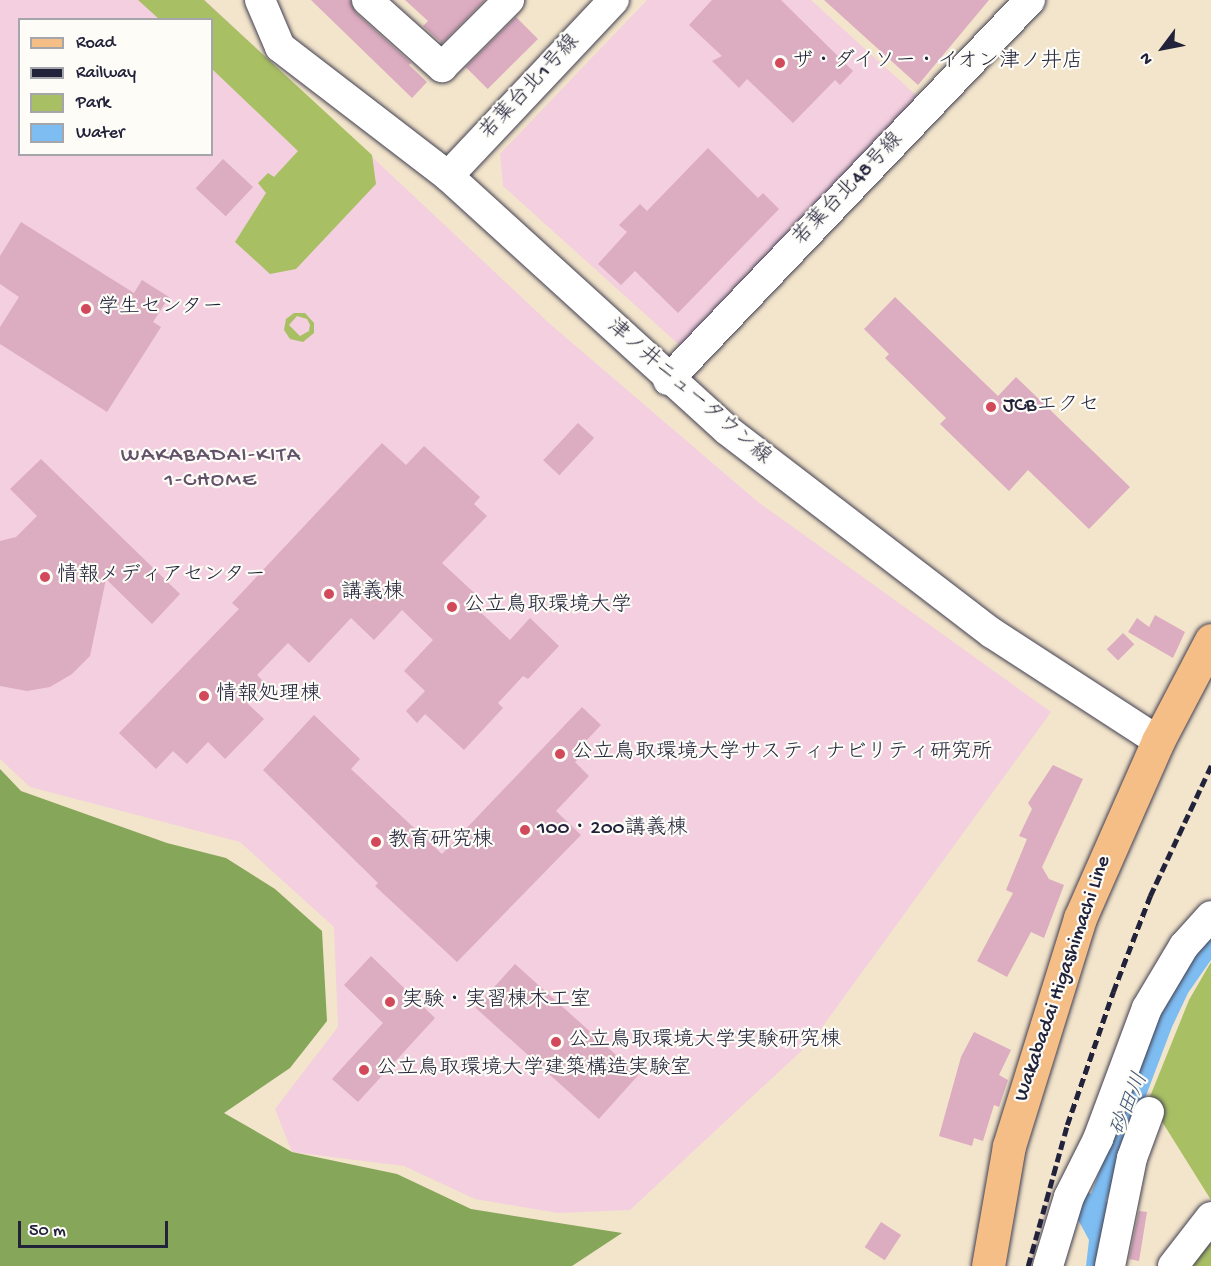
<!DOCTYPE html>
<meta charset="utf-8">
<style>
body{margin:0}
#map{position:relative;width:1211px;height:1266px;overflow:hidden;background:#f3e5cb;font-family:"Gochi Hand","Klee One",sans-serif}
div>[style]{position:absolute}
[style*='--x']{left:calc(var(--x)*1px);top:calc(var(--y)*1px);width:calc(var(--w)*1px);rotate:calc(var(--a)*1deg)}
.built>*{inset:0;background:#f3cfdf}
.green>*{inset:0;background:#a8bf64}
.forest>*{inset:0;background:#86a65a}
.water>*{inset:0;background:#7ebdf2}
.building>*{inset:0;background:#dcacc0;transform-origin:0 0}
.roads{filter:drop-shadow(0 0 2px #413f51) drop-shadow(0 0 2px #413f51)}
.minor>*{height:30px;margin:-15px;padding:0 15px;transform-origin:15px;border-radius:15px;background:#fff}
.major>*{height:33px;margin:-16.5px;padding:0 16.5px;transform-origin:16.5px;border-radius:16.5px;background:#f6be87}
.rail>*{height:4.5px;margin-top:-2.25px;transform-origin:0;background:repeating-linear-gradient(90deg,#22223b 0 9px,transparent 0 13.5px)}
.dots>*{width:16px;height:16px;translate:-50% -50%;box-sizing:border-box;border:3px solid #fdfcf7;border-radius:50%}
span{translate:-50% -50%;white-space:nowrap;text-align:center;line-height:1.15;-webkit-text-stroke:4.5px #fdfcf7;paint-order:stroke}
.poi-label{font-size:21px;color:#22223b}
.left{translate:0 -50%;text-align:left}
.street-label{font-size:21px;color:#22223b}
.neighbourhood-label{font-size:22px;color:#63526a;letter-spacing:1.5px}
.water-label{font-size:22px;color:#42587b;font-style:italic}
.legend{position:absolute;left:18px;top:18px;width:195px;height:138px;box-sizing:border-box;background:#fdfcf7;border:2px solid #a5a5ac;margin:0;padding:8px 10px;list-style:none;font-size:18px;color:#22223b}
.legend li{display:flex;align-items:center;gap:12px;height:30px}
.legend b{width:30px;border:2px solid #a5a5ac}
.north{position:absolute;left:1133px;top:18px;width:60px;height:60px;-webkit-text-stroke:4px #fdfcf7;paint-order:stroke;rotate:238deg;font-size:16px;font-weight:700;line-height:24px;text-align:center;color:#22223b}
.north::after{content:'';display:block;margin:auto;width:21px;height:27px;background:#22223b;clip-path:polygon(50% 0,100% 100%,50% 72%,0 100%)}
.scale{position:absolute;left:18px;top:1221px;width:150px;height:27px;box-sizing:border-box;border:3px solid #22223b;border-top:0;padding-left:8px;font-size:18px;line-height:21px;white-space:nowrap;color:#22223b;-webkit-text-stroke:4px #fdfcf7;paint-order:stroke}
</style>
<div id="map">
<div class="built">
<i style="clip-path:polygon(evenodd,0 0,205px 0,550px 324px,758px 502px,1051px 712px,812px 1041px,630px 1210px,558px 1213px,475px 1199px,404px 1166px,292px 1152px,275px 1109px,338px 1027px,334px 927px,240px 842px,30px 787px,0 759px,0 0,20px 20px,212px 20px,212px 154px,20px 154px,20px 20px)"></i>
<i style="clip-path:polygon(647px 0,811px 0,928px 106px,686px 351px,503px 186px,500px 154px)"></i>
</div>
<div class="green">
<i style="clip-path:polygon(138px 0,204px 0,372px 155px,376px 184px,296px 269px,270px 274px,235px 242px,266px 193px,258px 183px,268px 173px,274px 177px,298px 151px,212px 69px,212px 20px,159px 19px)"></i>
<i style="clip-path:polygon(evenodd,294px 313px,305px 313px,314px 323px,314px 333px,303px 342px,290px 339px,284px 330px,286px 319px,294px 313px,297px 316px,307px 319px,310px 325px,309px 331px,300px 336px,289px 325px,297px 316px)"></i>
<i style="clip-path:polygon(1211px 962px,1211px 1200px,1156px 1112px,1145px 1109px,1189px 1000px)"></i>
<i style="clip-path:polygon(1211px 1239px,1211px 1266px,1193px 1266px)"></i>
</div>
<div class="forest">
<i style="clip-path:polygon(0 769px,21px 791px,167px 843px,226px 858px,275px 889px,322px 931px,327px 1021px,290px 1068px,224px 1113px,292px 1152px,397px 1174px,471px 1209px,622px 1233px,572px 1266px,0 1266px)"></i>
</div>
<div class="water">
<i style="clip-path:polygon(1211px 931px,1211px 960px,1188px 993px,1172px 1027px,1106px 1201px,1117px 1205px,1103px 1266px,1086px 1266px,1089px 1240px,1075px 1214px,1084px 1190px,1091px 1194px,1163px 999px)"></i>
</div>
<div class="building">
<i style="clip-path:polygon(311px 0,350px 0,356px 13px,411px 63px,409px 65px,427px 82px,412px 98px)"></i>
<i style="clip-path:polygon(405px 0,485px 0,442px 43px,423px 26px,428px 21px)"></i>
<i style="clip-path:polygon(712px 0,781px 0,853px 71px,840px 85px,835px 80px,793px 123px,747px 79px,739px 88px,712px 61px,722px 56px,689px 25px)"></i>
<i style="clip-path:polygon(824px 0,989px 0,918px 85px)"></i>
<i style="left:516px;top:17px;width:31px;height:71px;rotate:45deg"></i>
<i style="clip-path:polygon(708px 148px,758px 198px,763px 193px,779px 209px,678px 313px,635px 271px,621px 285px,598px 264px,627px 232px,619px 225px,640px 204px,647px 211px)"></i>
<i style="left:223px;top:159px;width:41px;height:40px;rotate:43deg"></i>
<i style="clip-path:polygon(21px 222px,134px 293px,142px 280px,169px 297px,153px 322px,161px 327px,107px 412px,0 344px,0 327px,19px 297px,0 284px,0 256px)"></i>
<i style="clip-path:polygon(895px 297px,998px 396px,1016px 377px,1130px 487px,1089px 529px,1028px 470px,1009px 491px,940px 424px,946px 418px,885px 358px,889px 354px,864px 329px)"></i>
<i style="left:578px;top:423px;width:22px;height:51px;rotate:43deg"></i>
<i style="clip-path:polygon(382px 443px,406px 465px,424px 446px,480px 497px,474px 504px,487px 516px,442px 563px,483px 601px,476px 608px,510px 640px,530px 618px,559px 646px,528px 679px,523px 676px,498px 703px,503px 708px,464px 750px,425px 714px,417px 723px,406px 711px,425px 691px,404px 671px,433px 640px,402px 610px,374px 640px,351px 618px,309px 663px,288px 643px,257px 675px,266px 684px,247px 703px,264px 719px,225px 759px,208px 742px,187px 764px,173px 751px,156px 769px,119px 733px,239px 609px,232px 603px)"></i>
<i style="clip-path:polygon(41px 459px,180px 594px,152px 624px,106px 579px,90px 656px,72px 674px,50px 687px,27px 691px,0 686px,0 541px,16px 537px,37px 516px,10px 489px)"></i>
<i style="clip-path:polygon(1155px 615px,1185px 632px,1173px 658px,1128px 632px,1137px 618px,1149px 627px)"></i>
<i style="left:1123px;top:633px;width:16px;height:23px;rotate:45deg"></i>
<i style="clip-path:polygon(582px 707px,601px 725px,585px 742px,590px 747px,575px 762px,589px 776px,556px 811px,581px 835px,457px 962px,375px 886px,378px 883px,263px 770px,314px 715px,360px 759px,351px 769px,442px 854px)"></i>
<i style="clip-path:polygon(1053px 765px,1083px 779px,1042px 867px,1049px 879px,1064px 885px,1044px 938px,1031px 932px,1007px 977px,977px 961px,1013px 893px,1006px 890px,1027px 839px,1019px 836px,1032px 809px,1028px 803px)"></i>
<i style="clip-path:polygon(371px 956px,435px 1018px,358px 1102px,332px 1079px,383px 1023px,344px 985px)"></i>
<i style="left:515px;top:964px;width:166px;height:59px;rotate:42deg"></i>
<i style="clip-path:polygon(974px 1032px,1011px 1050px,999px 1075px,1008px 1080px,999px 1107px,994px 1105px,983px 1141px,974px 1138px,972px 1146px,939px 1136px,961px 1057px)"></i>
<i style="clip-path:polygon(1139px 1211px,1147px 1212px,1139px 1261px,1129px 1259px)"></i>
<i style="left:881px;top:1222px;width:24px;height:30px;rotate:33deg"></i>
</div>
<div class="roads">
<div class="minor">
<i style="--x:260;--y:0;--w:51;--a:66.9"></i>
<i style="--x:280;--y:47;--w:212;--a:37.5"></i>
<i style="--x:448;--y:176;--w:377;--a:42.3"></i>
<i style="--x:727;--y:430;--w:334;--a:37.5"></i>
<i style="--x:992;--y:633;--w:198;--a:33"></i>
<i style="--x:367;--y:0;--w:101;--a:41.8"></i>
<i style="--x:442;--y:67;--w:95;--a:-45"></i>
<i style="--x:448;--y:176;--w:242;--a:-46.7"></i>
<i style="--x:668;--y:380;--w:525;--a:-46.39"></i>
<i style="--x:1048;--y:1266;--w:72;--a:-73.1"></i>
<i style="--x:1069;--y:1197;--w:65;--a:-63.4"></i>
<i style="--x:1098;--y:1139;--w:140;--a:-69.5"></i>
<i style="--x:1147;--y:1008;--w:72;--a:-59.2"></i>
<i style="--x:1184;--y:946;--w:40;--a:-48"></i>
<i style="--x:1110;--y:1266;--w:110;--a:-78.5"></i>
<i style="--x:1132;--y:1158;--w:49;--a:-69.7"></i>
<i style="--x:1173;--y:1266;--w:62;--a:-52.2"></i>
</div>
<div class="major">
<i style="--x:988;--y:1266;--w:122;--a:-80.1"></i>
<i style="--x:1009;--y:1146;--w:239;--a:-72.7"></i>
<i style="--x:1080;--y:918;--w:193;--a:-66.2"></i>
<i style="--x:1158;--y:741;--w:114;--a:-62.3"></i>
</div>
</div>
<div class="rail">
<i style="--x:1028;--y:1266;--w:146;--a:-74.5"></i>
<i style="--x:1067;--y:1125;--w:141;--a:-70.9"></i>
<i style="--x:1113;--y:992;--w:103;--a:-68.9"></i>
<i style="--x:1150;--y:896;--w:144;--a:-64.9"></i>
</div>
<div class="dots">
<i style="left:780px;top:63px;background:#d1495b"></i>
<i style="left:86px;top:309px;background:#d1495b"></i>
<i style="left:991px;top:407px;background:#d1495b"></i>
<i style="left:45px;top:577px;background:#d1495b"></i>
<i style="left:329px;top:594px;background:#d1495b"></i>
<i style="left:452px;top:607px;background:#d1495b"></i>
<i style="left:204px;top:696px;background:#d1495b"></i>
<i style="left:560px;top:754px;background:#d1495b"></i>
<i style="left:525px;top:830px;background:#d1495b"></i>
<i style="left:376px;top:842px;background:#d1495b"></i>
<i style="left:390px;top:1002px;background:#d1495b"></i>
<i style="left:556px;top:1042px;background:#d1495b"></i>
<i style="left:364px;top:1070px;background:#d1495b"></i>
</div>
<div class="poi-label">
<span class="left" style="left:792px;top:63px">ザ・ダイソー・イオン津ノ井店</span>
<span class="left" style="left:98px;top:309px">学生センター</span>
<span class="left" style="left:1003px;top:407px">JCBエクセ</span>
<span class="left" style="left:57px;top:577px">情報メディアセンター</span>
<span class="left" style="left:341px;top:594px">講義棟</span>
<span class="left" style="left:464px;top:607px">公立鳥取環境大学</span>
<span class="left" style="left:216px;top:696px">情報処理棟</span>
<span class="left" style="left:572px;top:754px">公立鳥取環境大学サスティナビリティ研究所</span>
<span class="left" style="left:537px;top:830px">100・200講義棟</span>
<span class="left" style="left:388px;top:842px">教育研究棟</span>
<span class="left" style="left:402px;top:1002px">実験・実習棟木工室</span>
<span class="left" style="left:568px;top:1042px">公立鳥取環境大学実験研究棟</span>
<span class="left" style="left:376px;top:1070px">公立鳥取環境大学建築構造実験室</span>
</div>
<div class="street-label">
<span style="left:531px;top:88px;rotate:-47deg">若葉台北1号線</span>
<span style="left:849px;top:190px;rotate:-46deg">若葉台北48号線</span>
<span style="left:688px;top:393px;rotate:41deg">津ノ井ニュータウン線</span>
<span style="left:1064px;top:979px;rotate:-71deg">Wakabadai Higashimachi Line</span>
</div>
<div class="neighbourhood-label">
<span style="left:211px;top:469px">WAKABADAI-KITA<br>1-CHOME</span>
</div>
<div class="water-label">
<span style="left:1131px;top:1105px;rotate:-68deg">砂田川</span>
</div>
<ul class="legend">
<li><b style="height:8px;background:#f6be87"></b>Road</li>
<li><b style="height:8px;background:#22223b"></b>Railway</li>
<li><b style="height:16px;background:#a8bf64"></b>Park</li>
<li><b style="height:16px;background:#7ebdf2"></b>Water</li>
</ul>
<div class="north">N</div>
<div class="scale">50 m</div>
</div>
